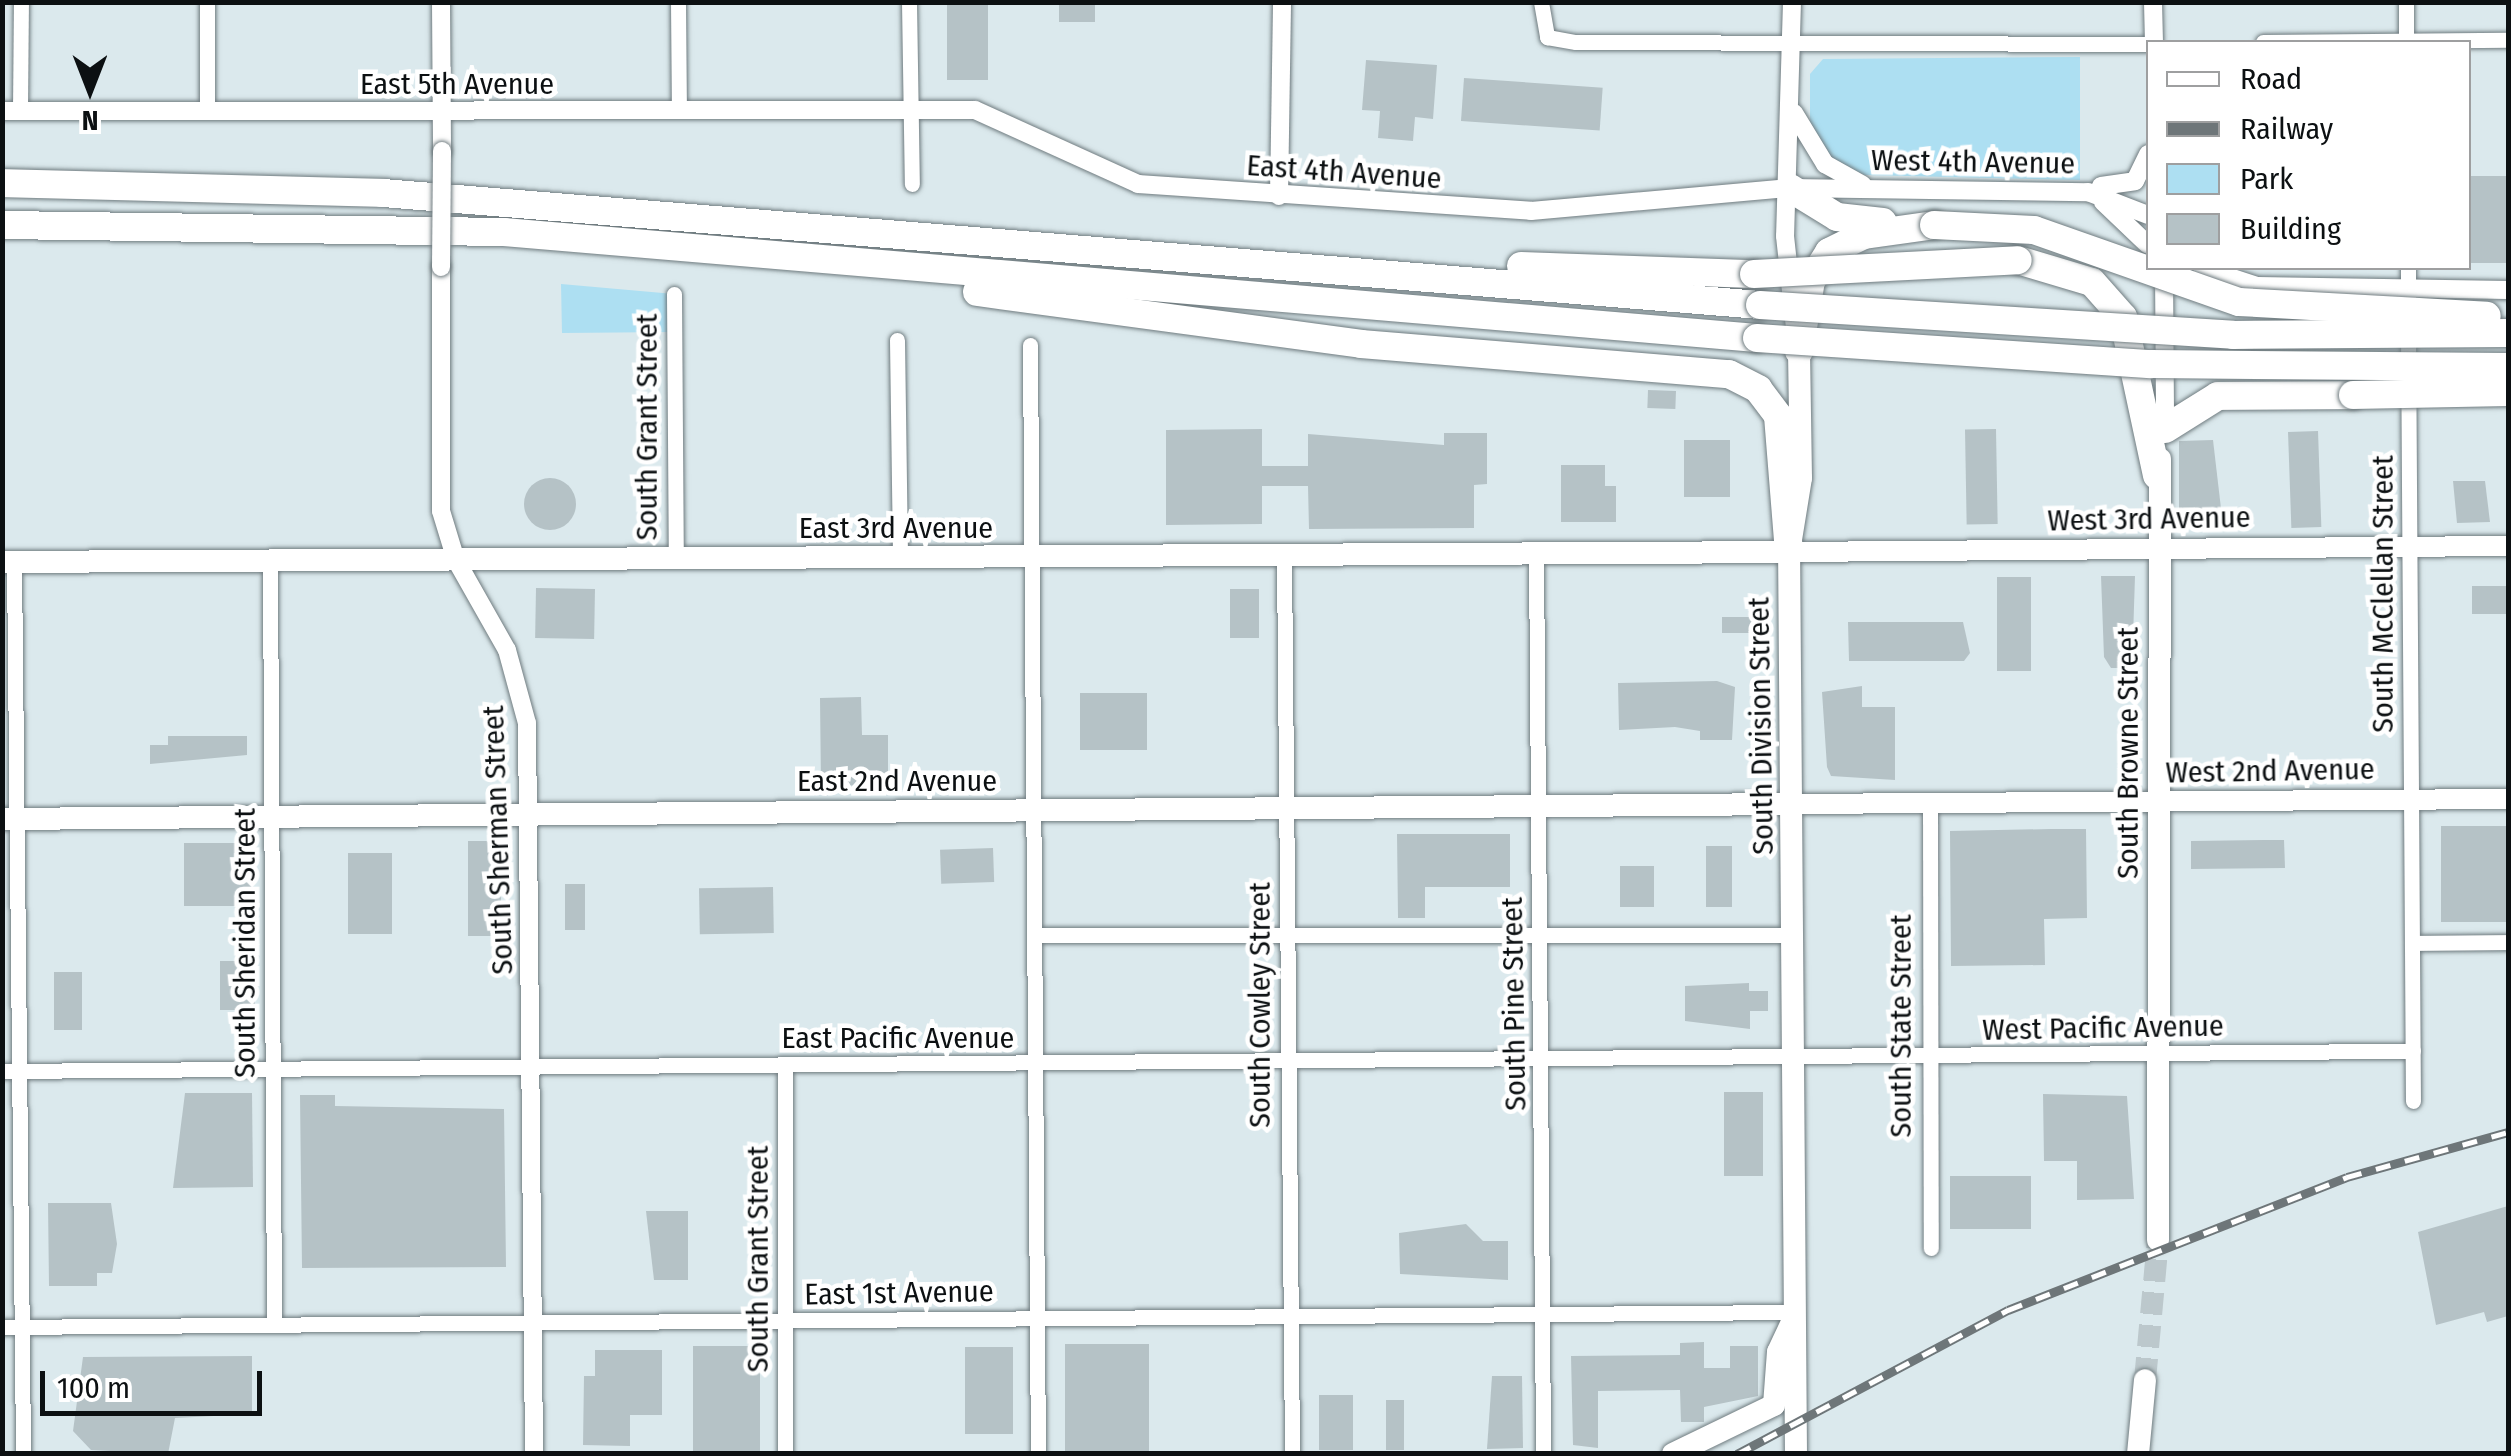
<!DOCTYPE html>
<style>
body{margin:0}
#map{position:relative;width:2511px;height:1456px;overflow:hidden;background:#dbe9ed;font-family:"Fira Sans Condensed",sans-serif}
div>[style]{position:absolute}
[style*='--x']{left:calc(var(--x)*1px);top:calc(var(--y)*1px);width:calc(var(--w)*1px);rotate:calc(var(--a)*1deg)}
.green>*{inset:0;background:#addff2}
.building>*{inset:0;background:#b5c2c6;transform-origin:0 0}
.round{border-radius:50%}
.primary-tunnel>*{height:22px;margin-top:-11px;transform-origin:0;background:repeating-linear-gradient(90deg,#bcc8cc 0 22px,transparent 0 33px)}
.roads{filter:drop-shadow(0 0 2px #6f7b7f) drop-shadow(0 0 2px #6f7b7f)}
.minor>*{height:15px;margin:-7.5px;padding:0 7.5px;transform-origin:7.5px;border-radius:7.5px;background:#fff}
.tertiary>*{height:18px;margin:-9px;padding:0 9px;transform-origin:9px;border-radius:9px;background:#fff}
.secondary>*{height:20px;margin:-10px;padding:0 10px;transform-origin:10px;border-radius:10px;background:#fff}
.primary>*{height:22px;margin:-11px;padding:0 11px;transform-origin:11px;border-radius:11px;background:#fff}
.motorway>*{height:28px;margin:-14px;padding:0 14px;transform-origin:14px;border-radius:14px;background:#fff}
.rail>*{height:9px;margin-top:-4.5px;transform-origin:0;background:repeating-linear-gradient(90deg,#fff 0 15px,#6e7679 0 30px);box-sizing:border-box;border-block:2px solid #6e7679}
.bridges{filter:drop-shadow(0 0 2px #6f7b7f) drop-shadow(0 0 2px #6f7b7f)}
.tertiary-bridge>*{height:18px;margin:-9px;padding:0 9px;transform-origin:9px;border-radius:9px;background:#fff}
.motorway-bridge>*{height:28px;margin:-14px;padding:0 14px;transform-origin:14px;border-radius:14px;background:#fff}
span{translate:-50% -50%;white-space:nowrap;text-align:center;line-height:1.15;-webkit-text-stroke:9px #fff;paint-order:stroke}
.street-label{font-size:30px;color:#0c1012}
.frame{position:absolute;inset:0;border:5px solid #0c1012;pointer-events:none}
.legend{position:absolute;left:2146px;top:40px;width:325px;height:230px;box-sizing:border-box;background:#fff;border:2px solid #9e9fa0;margin:0;padding:12px 18px;list-style:none;font-size:30px;color:#0c1012}
.legend li{display:flex;align-items:center;gap:20px;height:50px}
.legend b{width:50px;border:2px solid #9e9fa0}
.north{position:absolute;left:40px;top:40px;width:100px;height:100px;-webkit-text-stroke:8px #fff;paint-order:stroke;rotate:180deg;font-size:28px;font-weight:700;line-height:40px;text-align:center;color:#0c1012}
.north::after{content:'';display:block;margin:auto;width:35px;height:45px;background:#0c1012;clip-path:polygon(50% 0,100% 100%,50% 72%,0 100%)}
.scale{position:absolute;left:40px;top:1371px;width:222px;height:45px;box-sizing:border-box;border:5px solid #0c1012;border-top:0;padding-left:12px;font-size:30px;line-height:35px;white-space:nowrap;color:#0c1012;-webkit-text-stroke:8px #fff;paint-order:stroke}
</style>
<div id="map">
<div class="green">
<i style="clip-path:polygon(2080px 57px,2080px 180px,1865px 175px,1835px 164px,1810px 123px,1810px 74px,1823px 59px)"></i>
<i style="clip-path:polygon(561px 284px,674px 294px,674px 332px,562px 333px)"></i>
</div>
<div class="building">
<i style="left:947px;top:2px;width:41px;height:78px"></i>
<i style="left:1059px;top:2px;width:36px;height:20px"></i>
<i style="clip-path:polygon(1366px 60px,1437px 65px,1433px 119px,1415px 117px,1413px 141px,1378px 138px,1380px 111px,1362px 110px)"></i>
<i style="left:1464px;top:78px;width:139px;height:43px;rotate:4deg"></i>
<i style="left:2468px;top:176px;width:40px;height:87px"></i>
<i style="left:1648px;top:390px;width:28px;height:18px;rotate:2deg"></i>
<i style="clip-path:polygon(1262px 429px,1262px 466px,1308px 466px,1308px 434px,1444px 445px,1444px 433px,1487px 433px,1487px 484px,1474px 485px,1474px 528px,1309px 529px,1308px 486px,1262px 486px,1262px 524px,1166px 525px,1166px 430px)"></i>
<i style="left:1996px;top:429px;width:95px;height:31px;rotate:89deg"></i>
<i style="left:2318px;top:431px;width:96px;height:30px;rotate:88deg"></i>
<i style="left:1684px;top:440px;width:46px;height:57px"></i>
<i style="clip-path:polygon(2213px 440px,2222px 517px,2179px 518px,2179px 441px)"></i>
<i style="clip-path:polygon(1561px 465px,1605px 465px,1605px 486px,1616px 486px,1616px 522px,1561px 522px)"></i>
<i class="round" style="left:524px;top:478px;width:52px;height:52px"></i>
<i style="clip-path:polygon(2453px 481px,2485px 481px,2490px 522px,2457px 523px)"></i>
<i style="clip-path:polygon(2101px 576px,2135px 576px,2132px 668px,2111px 668px,2104px 657px)"></i>
<i style="left:1997px;top:577px;width:34px;height:94px"></i>
<i style="left:2472px;top:586px;width:36px;height:28px"></i>
<i style="left:536px;top:588px;width:59px;height:50px;rotate:1deg"></i>
<i style="left:1230px;top:589px;width:29px;height:49px"></i>
<i style="left:1722px;top:617px;width:45px;height:16px"></i>
<i style="clip-path:polygon(1848px 622px,1963px 622px,1970px 653px,1964px 661px,1849px 661px)"></i>
<i style="clip-path:polygon(1717px 681px,1735px 687px,1732px 740px,1700px 740px,1700px 731px,1675px 727px,1619px 730px,1618px 683px)"></i>
<i style="clip-path:polygon(1862px 686px,1862px 707px,1895px 707px,1895px 780px,1831px 776px,1827px 767px,1822px 692px)"></i>
<i style="left:1080px;top:693px;width:67px;height:57px"></i>
<i style="clip-path:polygon(861px 697px,862px 735px,888px 735px,888px 785px,821px 786px,820px 698px)"></i>
<i style="clip-path:polygon(168px 736px,247px 736px,247px 755px,150px 764px,150px 745px,168px 745px)"></i>
<i style="left:2508px;top:826px;width:96px;height:67px;rotate:90deg"></i>
<i style="clip-path:polygon(2051px 829px,2086px 829px,2087px 918px,2044px 919px,2045px 965px,1951px 966px,1950px 831px)"></i>
<i style="clip-path:polygon(1397px 834px,1510px 834px,1510px 887px,1425px 887px,1425px 918px,1398px 918px)"></i>
<i style="clip-path:polygon(2263px 840px,2284px 840px,2285px 868px,2191px 869px,2191px 841px)"></i>
<i style="left:468px;top:841px;width:33px;height:95px"></i>
<i style="left:184px;top:843px;width:68px;height:63px"></i>
<i style="left:1706px;top:846px;width:26px;height:61px"></i>
<i style="left:993px;top:848px;width:34px;height:53px;rotate:88deg"></i>
<i style="left:348px;top:853px;width:44px;height:81px"></i>
<i style="left:1620px;top:866px;width:34px;height:41px"></i>
<i style="left:565px;top:884px;width:20px;height:46px"></i>
<i style="left:773px;top:887px;width:46px;height:74px;rotate:89deg"></i>
<i style="left:220px;top:961px;width:35px;height:49px"></i>
<i style="left:54px;top:972px;width:28px;height:58px"></i>
<i style="clip-path:polygon(1749px 983px,1749px 991px,1768px 991px,1768px 1011px,1750px 1011px,1750px 1029px,1685px 1021px,1685px 986px)"></i>
<i style="left:1724px;top:1092px;width:39px;height:84px"></i>
<i style="clip-path:polygon(185px 1093px,252px 1093px,253px 1187px,173px 1188px)"></i>
<i style="clip-path:polygon(2043px 1094px,2127px 1096px,2134px 1199px,2077px 1200px,2077px 1161px,2044px 1161px)"></i>
<i style="clip-path:polygon(300px 1095px,335px 1095px,335px 1106px,504px 1109px,506px 1267px,302px 1268px)"></i>
<i style="left:1950px;top:1176px;width:81px;height:53px"></i>
<i style="clip-path:polygon(48px 1203px,111px 1203px,117px 1244px,112px 1273px,97px 1273px,97px 1286px,49px 1286px)"></i>
<i style="clip-path:polygon(2508px 1206px,2508px 1316px,2487px 1322px,2484px 1312px,2436px 1325px,2418px 1232px)"></i>
<i style="clip-path:polygon(646px 1211px,688px 1211px,688px 1280px,654px 1280px)"></i>
<i style="clip-path:polygon(1466px 1224px,1483px 1241px,1508px 1241px,1508px 1280px,1400px 1274px,1399px 1233px)"></i>
<i style="clip-path:polygon(1704px 1342px,1704px 1368px,1730px 1368px,1730px 1346px,1758px 1346px,1758px 1396px,1704px 1407px,1704px 1422px,1681px 1422px,1680px 1390px,1598px 1391px,1598px 1448px,1573px 1445px,1571px 1356px,1680px 1355px,1680px 1343px)"></i>
<i style="left:1065px;top:1344px;width:84px;height:108px"></i>
<i style="left:693px;top:1346px;width:67px;height:108px"></i>
<i style="left:965px;top:1347px;width:48px;height:87px"></i>
<i style="clip-path:polygon(595px 1350px,662px 1350px,662px 1415px,630px 1415px,630px 1446px,583px 1445px,584px 1376px,595px 1376px)"></i>
<i style="clip-path:polygon(252px 1356px,252px 1414px,175px 1418px,168px 1454px,91px 1450px,73px 1431px,83px 1357px)"></i>
<i style="clip-path:polygon(1492px 1376px,1522px 1376px,1523px 1448px,1487px 1449px)"></i>
<i style="left:1319px;top:1395px;width:34px;height:55px"></i>
<i style="left:1386px;top:1400px;width:18px;height:50px"></i>
</div>
<div class="primary-tunnel">
<i style="--x:2145;--y:1380;--w:141;--a:-84.7"></i>
</div>
<div class="roads">
<div class="minor">
<i style="--x:678;--y:2;--w:109;--a:89.5"></i>
<i style="--x:909;--y:2;--w:182;--a:89.1"></i>
<i style="--x:1541;--y:2;--w:36;--a:80"></i>
<i style="--x:1547;--y:37;--w:29;--a:10"></i>
<i style="--x:1576;--y:42;--w:572;--a:0.2"></i>
<i style="--x:2406;--y:2;--w:40;--a:90"></i>
<i style="--x:2263;--y:42;--w:245;--a:-0.5"></i>
<i style="--x:207;--y:110;--w:108;--a:-90"></i>
<i style="--x:20;--y:111;--w:109;--a:-89.5"></i>
<i style="--x:2408;--y:268;--w:29;--a:90"></i>
<i style="--x:674;--y:294;--w:265;--a:89.6"></i>
<i style="--x:2408;--y:330;--w:771;--a:89.63"></i>
<i style="--x:897;--y:340;--w:217;--a:89.2"></i>
<i style="--x:1030;--y:345;--w:1109;--a:89.59"></i>
<i style="--x:1536;--y:554;--w:900;--a:89.55"></i>
<i style="--x:1284;--y:555;--w:899;--a:89.49"></i>
<i style="--x:270;--y:561;--w:764;--a:89.7"></i>
<i style="--x:14;--y:562;--w:892;--a:89.42"></i>
<i style="--x:1930;--y:804;--w:444;--a:89.9"></i>
<i style="--x:1034;--y:935;--w:759;--a:0"></i>
<i style="--x:2413;--y:943;--w:95;--a:-0.6"></i>
<i style="--x:785;--y:1065;--w:389;--a:90"></i>
<i style="--x:2;--y:1071;--w:2411;--a:-0.48"></i>
<i style="--x:2;--y:1327;--w:1794;--a:-0.48"></i>
</div>
<div class="tertiary">
<i style="--x:441;--y:2;--w:149;--a:89.6"></i>
<i style="--x:1792;--y:2;--w:234;--a:91.7"></i>
<i style="--x:1785;--y:236;--w:111;--a:83.8"></i>
<i style="--x:2153;--y:2;--w:40;--a:88.6"></i>
<i style="--x:2;--y:111;--w:973;--a:-0.06"></i>
<i style="--x:975;--y:110;--w:179;--a:24.4"></i>
<i style="--x:1138;--y:184;--w:394;--a:3.9"></i>
<i style="--x:1531;--y:211;--w:260;--a:-5.1"></i>
<i style="--x:1790;--y:188;--w:298;--a:0.8"></i>
<i style="--x:2088;--y:192;--w:64;--a:21"></i>
<i style="--x:1794;--y:113;--w:60;--a:58.7"></i>
<i style="--x:1825;--y:164;--w:43;--a:28.9"></i>
<i style="--x:2101;--y:186;--w:34;--a:-8"></i>
<i style="--x:2135;--y:181;--w:30;--a:-64"></i>
<i style="--x:1279;--y:196;--w:194;--a:-89.1"></i>
<i style="--x:2103;--y:202;--w:62;--a:43.7"></i>
<i style="--x:441;--y:267;--w:244;--a:90"></i>
<i style="--x:441;--y:511;--w:51;--a:73"></i>
<i style="--x:456;--y:560;--w:103;--a:60.5"></i>
<i style="--x:507;--y:650;--w:76;--a:74.7"></i>
<i style="--x:527;--y:723;--w:731;--a:89.45"></i>
<i style="--x:2202;--y:268;--w:58;--a:18.1"></i>
<i style="--x:2257;--y:286;--w:251;--a:0.9"></i>
<i style="--x:2164;--y:270;--w:159;--a:89.6"></i>
</div>
<div class="secondary">
<i style="--x:1789;--y:552;--w:719;--a:-0.48"></i>
<i style="--x:1792;--y:804;--w:716;--a:-0.4"></i>
</div>
<div class="primary">
<i style="--x:2;--y:562;--w:1787;--a:-0.32"></i>
<i style="--x:2;--y:819;--w:1790;--a:-0.48"></i>
<i style="--x:2158;--y:1240;--w:781;--a:-89.85"></i>
<i style="--x:1673;--y:1454;--w:112;--a:-25.9"></i>
<i style="--x:1774;--y:1405;--w:53;--a:-85.7"></i>
<i style="--x:1778;--y:1352;--w:35;--a:-65"></i>
<i style="--x:1796;--y:1454;--w:902;--a:-90.44"></i>
<i style="--x:1789;--y:552;--w:75;--a:-80.8"></i>
<i style="--x:1801;--y:478;--w:127;--a:-90.9"></i>
<i style="--x:2138;--y:1454;--w:74;--a:-84.6"></i>
</div>
<div class="motorway">
<i style="--x:2;--y:183;--w:381;--a:1.5"></i>
<i style="--x:383;--y:193;--w:1382;--a:4.65"></i>
<i style="--x:1790;--y:188;--w:55;--a:31.7"></i>
<i style="--x:1837;--y:217;--w:46;--a:6.2"></i>
<i style="--x:2;--y:225;--w:502;--a:0.8"></i>
<i style="--x:504;--y:232;--w:1257;--a:4.84"></i>
<i style="--x:2018;--y:260;--w:77;--a:16.6"></i>
<i style="--x:2092;--y:282;--w:47;--a:48.5"></i>
<i style="--x:2123;--y:317;--w:162;--a:77.9"></i>
<i style="--x:1521;--y:266;--w:233;--a:2"></i>
<i style="--x:977;--y:292;--w:388;--a:7.7"></i>
<i style="--x:1361;--y:344;--w:369;--a:4.7"></i>
<i style="--x:1729;--y:374;--w:33;--a:27"></i>
<i style="--x:1758;--y:389;--w:34;--a:53"></i>
<i style="--x:1778;--y:416;--w:136;--a:85.4"></i>
<i style="--x:1799;--y:351;--w:71;--a:-80.3"></i>
<i style="--x:1811;--y:281;--w:34;--a:-58"></i>
<i style="--x:1829;--y:252;--w:39;--a:-26"></i>
<i style="--x:1864;--y:235;--w:71;--a:-8.1"></i>
<i style="--x:2165;--y:429;--w:62;--a:-31.9"></i>
<i style="--x:2218;--y:396;--w:135;--a:-0.4"></i>
</div>
</div>
<div class="rail">
<i style="--x:1737;--y:1454;--w:307;--a:-28"></i>
<i style="--x:2008;--y:1310;--w:364;--a:-21.4"></i>
<i style="--x:2347;--y:1177;--w:167;--a:-15.6"></i>
</div>
<div class="bridges">
<div class="tertiary-bridge">
<i style="--x:441;--y:267;--w:116;--a:-89.5"></i>
</div>
<div class="motorway-bridge">
<i style="--x:1934;--y:225;--w:100;--a:2.9"></i>
<i style="--x:2034;--y:230;--w:217;--a:19.4"></i>
<i style="--x:2239;--y:302;--w:248;--a:3.2"></i>
<i style="--x:1754;--y:274;--w:264;--a:-3"></i>
<i style="--x:1760;--y:305;--w:474;--a:3.6"></i>
<i style="--x:2233;--y:335;--w:275;--a:-0.4"></i>
<i style="--x:1757;--y:338;--w:395;--a:3.8"></i>
<i style="--x:2151;--y:364;--w:357;--a:0.5"></i>
<i style="--x:2353;--y:395;--w:155;--a:-1.1"></i>
</div>
</div>
<div class="street-label">
<span style="left:457px;top:84px">East 5th Avenue</span>
<span style="left:1973px;top:162px;rotate:1deg">West 4th Avenue</span>
<span style="left:1344px;top:172px;rotate:4deg">East 4th Avenue</span>
<span style="left:647px;top:427px;rotate:-90deg">South Grant Street</span>
<span style="left:2149px;top:519px;rotate:-1deg">West 3rd Avenue</span>
<span style="left:896px;top:528px">East 3rd Avenue</span>
<span style="left:2383px;top:594px;rotate:-90deg">South McClellan Street</span>
<span style="left:1761px;top:726px;rotate:-91deg">South Division Street</span>
<span style="left:2128px;top:753px;rotate:-90deg">South Browne Street</span>
<span style="left:2270px;top:771px;rotate:-1deg">West 2nd Avenue</span>
<span style="left:897px;top:781px">East 2nd Avenue</span>
<span style="left:498px;top:840px;rotate:-92deg">South Sherman Street</span>
<span style="left:245px;top:943px;rotate:-90deg">South Sheridan Street</span>
<span style="left:1514px;top:1004px;rotate:-91deg">South Pine Street</span>
<span style="left:1260px;top:1005px;rotate:-90deg">South Cowley Street</span>
<span style="left:1901px;top:1026px;rotate:-90deg">South State Street</span>
<span style="left:2103px;top:1028px;rotate:-1deg">West Pacific Avenue</span>
<span style="left:898px;top:1038px">East Pacific Avenue</span>
<span style="left:758px;top:1259px;rotate:-90deg">South Grant Street</span>
<span style="left:899px;top:1293px;rotate:-1deg">East 1st Avenue</span>
</div>
<div class="frame"></div>
<ul class="legend">
<li><b style="height:12px;background:#fff"></b>Road</li>
<li><b style="height:12px;background:#6e7679"></b>Railway</li>
<li><b style="height:28px;background:#addff2"></b>Park</li>
<li><b style="height:28px;background:#b5c2c6"></b>Building</li>
</ul>
<div class="north">N</div>
<div class="scale">100 m</div>
</div>
